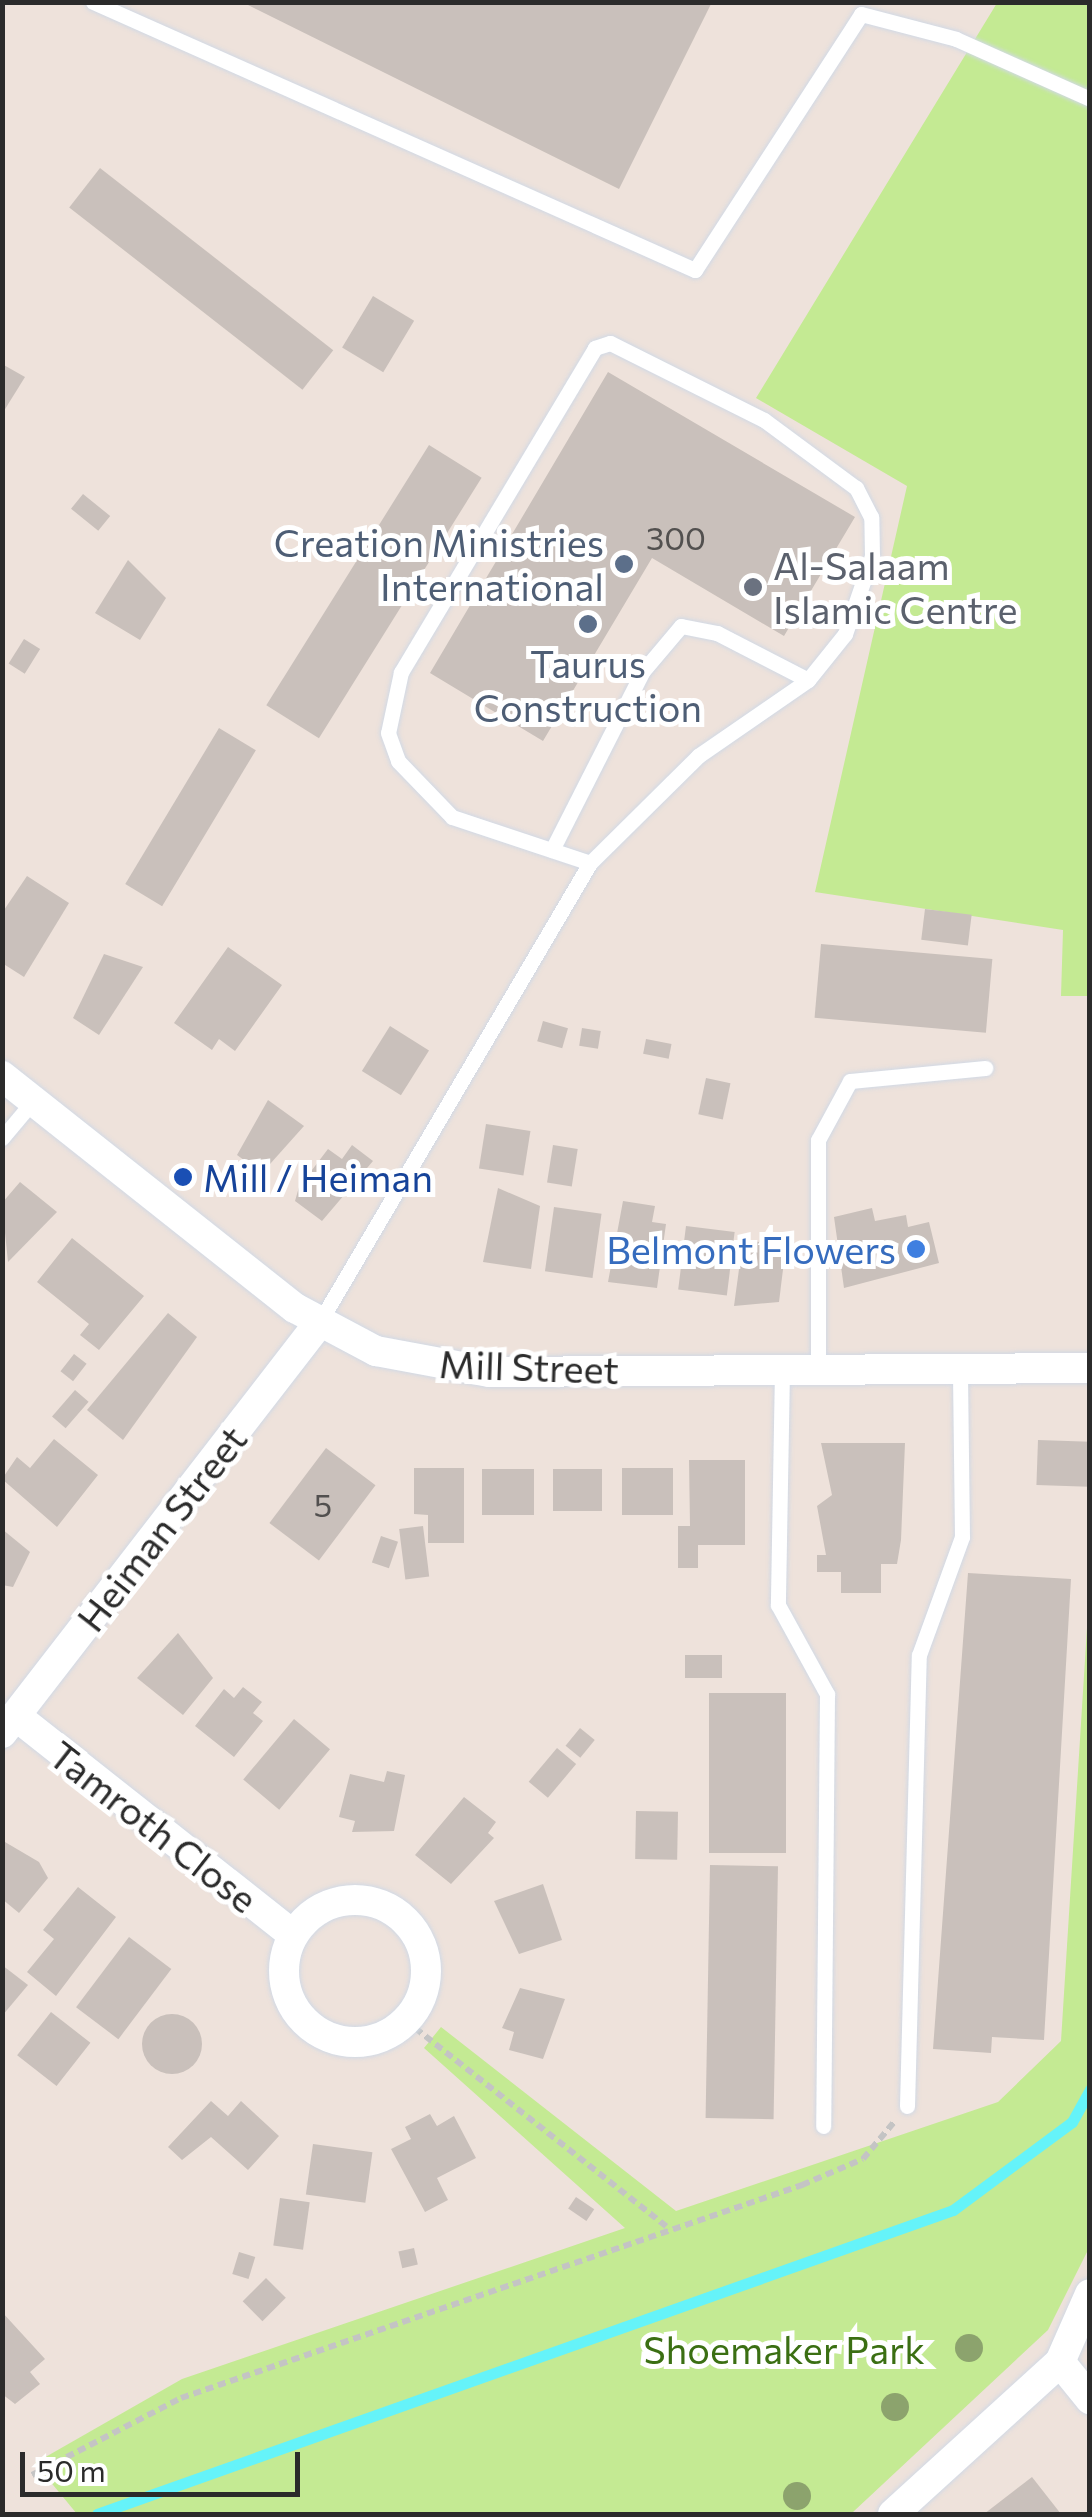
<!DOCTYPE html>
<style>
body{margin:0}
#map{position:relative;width:1092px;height:2517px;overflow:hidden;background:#eee2db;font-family:Commissioner,sans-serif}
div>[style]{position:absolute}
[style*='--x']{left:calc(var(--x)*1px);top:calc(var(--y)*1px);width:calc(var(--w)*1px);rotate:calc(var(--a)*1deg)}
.green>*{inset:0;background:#c4ea93}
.stream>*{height:11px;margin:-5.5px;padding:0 5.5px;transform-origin:5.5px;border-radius:5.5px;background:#65f3f9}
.building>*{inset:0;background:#c9c0bb;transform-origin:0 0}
.round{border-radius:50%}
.path>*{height:6px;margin-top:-3px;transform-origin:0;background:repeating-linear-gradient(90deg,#c4c4c4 0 8px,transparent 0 13px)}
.roads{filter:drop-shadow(0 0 2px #d1d9e5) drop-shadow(0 0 2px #d1d9e5)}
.service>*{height:15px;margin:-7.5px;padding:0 7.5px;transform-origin:7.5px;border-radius:7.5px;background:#fff}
.minor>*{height:30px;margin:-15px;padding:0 15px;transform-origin:15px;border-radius:15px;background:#fff}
.minor>.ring{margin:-15px;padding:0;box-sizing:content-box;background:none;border:30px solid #fff;border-radius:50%}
.trees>*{width:28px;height:28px;margin:-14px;border-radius:50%;background:#8ca36d}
.dots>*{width:28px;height:28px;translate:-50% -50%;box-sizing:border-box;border:5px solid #fff;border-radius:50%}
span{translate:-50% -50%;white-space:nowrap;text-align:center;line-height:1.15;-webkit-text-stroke:10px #fff;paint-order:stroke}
.number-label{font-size:32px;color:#52504f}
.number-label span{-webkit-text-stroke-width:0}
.service-label{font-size:38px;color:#4e5e75}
.right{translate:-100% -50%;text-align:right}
.worship-label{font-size:38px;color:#5b616d}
.left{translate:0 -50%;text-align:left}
.transit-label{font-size:38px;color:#164399}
.shop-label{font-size:38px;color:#366cbe}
.street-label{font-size:38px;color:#2b2b2b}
.park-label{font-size:38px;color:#3b6f13}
.frame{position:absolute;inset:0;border:5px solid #2b2b2b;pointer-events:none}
.scale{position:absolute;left:20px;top:2452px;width:280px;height:45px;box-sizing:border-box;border:5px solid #2b2b2b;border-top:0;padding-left:12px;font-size:30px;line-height:35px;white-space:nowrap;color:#2b2b2b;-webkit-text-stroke:8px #fff;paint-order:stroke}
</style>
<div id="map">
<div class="green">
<i style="clip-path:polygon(997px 3px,1089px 3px,1089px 996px,1061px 996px,1063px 930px,815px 892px,907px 486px,756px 398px)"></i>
<i style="clip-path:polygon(1089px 1596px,1089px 2248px,1048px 2330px,853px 2512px,77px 2514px,35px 2463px,182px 2379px,625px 2228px,424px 2048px,441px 2027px,676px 2211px,998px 2102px,1061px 2041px)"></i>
</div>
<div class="stream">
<i style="--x:97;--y:2514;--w:908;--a:-19.55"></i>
<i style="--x:953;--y:2210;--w:148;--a:-36.5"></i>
<i style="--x:1072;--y:2122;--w:38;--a:-61"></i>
</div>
<div class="building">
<i style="clip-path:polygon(242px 2px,712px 2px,619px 189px)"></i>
<i style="left:100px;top:168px;width:296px;height:50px;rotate:38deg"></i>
<i style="left:373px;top:296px;width:48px;height:60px;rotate:31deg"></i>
<i style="clip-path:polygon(2px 364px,25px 377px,2px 414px)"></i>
<i style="clip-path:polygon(608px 372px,855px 517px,784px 636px,652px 558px,543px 741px,430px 673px)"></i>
<i style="left:429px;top:445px;width:62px;height:307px;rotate:32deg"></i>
<i style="left:83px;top:494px;width:35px;height:19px;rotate:39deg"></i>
<i style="clip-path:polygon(128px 560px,166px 598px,140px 640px,95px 613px)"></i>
<i style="left:24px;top:639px;width:19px;height:29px;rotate:32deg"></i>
<i style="left:219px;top:728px;width:43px;height:182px;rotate:31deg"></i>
<i style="clip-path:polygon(27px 876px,69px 903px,24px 977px,2px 963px,2px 913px)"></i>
<i style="left:925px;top:909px;width:47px;height:31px;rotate:7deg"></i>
<i style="left:821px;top:944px;width:172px;height:74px;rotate:5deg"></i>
<i style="clip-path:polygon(228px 947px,282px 985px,235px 1051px,219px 1039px,212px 1050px,174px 1023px)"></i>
<i style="clip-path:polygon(104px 954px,143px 967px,99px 1035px,73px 1018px)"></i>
<i style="left:543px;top:1021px;width:26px;height:21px;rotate:16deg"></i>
<i style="left:390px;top:1026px;width:46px;height:53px;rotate:32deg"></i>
<i style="left:582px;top:1028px;width:19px;height:18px;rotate:9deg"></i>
<i style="left:646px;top:1039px;width:26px;height:15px;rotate:11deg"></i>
<i style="left:706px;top:1078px;width:25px;height:37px;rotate:12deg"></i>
<i style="clip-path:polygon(268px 1100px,304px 1126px,262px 1173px,237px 1155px)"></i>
<i style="left:486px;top:1124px;width:45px;height:45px;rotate:9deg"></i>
<i style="clip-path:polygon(352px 1145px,373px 1161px,322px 1221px,295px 1201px,299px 1187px,328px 1149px,342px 1159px)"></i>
<i style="left:553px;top:1145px;width:25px;height:38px;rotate:9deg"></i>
<i style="clip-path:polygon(20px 1182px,57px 1212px,8px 1262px,2px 1203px)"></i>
<i style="clip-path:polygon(498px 1188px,540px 1206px,531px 1269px,483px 1262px)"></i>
<i style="clip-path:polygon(623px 1201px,655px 1206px,652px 1222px,666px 1224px,657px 1288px,608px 1282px)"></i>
<i style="left:554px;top:1207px;width:48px;height:65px;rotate:8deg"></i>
<i style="clip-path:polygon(872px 1208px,875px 1221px,906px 1215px,908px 1227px,929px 1222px,939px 1263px,844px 1288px,834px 1217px)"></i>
<i style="left:686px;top:1226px;width:49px;height:64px;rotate:7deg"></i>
<i style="clip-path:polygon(72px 1238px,144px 1296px,99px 1350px,80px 1335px,89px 1324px,37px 1282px)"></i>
<i style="clip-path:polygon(743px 1240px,786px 1245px,779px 1302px,734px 1306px)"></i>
<i style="clip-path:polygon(168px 1313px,197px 1337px,123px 1440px,87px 1410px)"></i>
<i style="left:74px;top:1354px;width:16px;height:22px;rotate:38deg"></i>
<i style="left:75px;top:1390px;width:18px;height:35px;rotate:41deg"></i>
<i style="clip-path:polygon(54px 1439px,98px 1475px,57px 1527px,2px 1479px,17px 1457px,30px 1468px)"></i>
<i style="left:1038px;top:1440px;width:52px;height:45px;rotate:2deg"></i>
<i style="clip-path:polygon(821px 1443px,905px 1443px,901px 1540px,897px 1564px,881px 1564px,881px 1593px,841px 1593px,841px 1572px,817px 1572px,817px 1555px,826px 1555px,817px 1506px,832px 1495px)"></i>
<i style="left:326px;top:1448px;width:62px;height:94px;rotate:37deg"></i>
<i style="clip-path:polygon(689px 1460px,745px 1460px,745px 1545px,698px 1545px,698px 1568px,678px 1568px,678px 1526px,690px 1526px)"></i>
<i style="clip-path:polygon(414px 1468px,464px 1468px,464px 1543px,428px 1543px,428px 1515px,414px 1514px)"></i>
<i style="left:673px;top:1468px;width:47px;height:51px;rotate:90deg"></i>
<i style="left:482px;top:1469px;width:52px;height:46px"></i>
<i style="left:553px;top:1469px;width:49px;height:42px"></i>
<i style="left:423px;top:1526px;width:51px;height:24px;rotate:83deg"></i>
<i style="clip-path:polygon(2px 1529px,30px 1552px,13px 1587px,2px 1585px)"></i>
<i style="left:381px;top:1536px;width:18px;height:28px;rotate:19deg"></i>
<i style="clip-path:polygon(968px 1573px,1071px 1579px,1044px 2040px,992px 2037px,991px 2053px,933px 2049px)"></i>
<i style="clip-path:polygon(178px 1633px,213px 1678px,183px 1715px,137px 1678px)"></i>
<i style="left:722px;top:1655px;width:23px;height:37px;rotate:90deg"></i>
<i style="clip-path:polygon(243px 1687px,262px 1702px,253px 1713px,263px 1721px,234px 1757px,195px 1726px,224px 1689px,234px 1698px)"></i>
<i style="left:709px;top:1693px;width:77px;height:160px"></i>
<i style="left:294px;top:1719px;width:47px;height:79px;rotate:40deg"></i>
<i style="left:580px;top:1728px;width:19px;height:23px;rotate:39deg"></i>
<i style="left:557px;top:1748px;width:25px;height:44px;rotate:40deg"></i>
<i style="clip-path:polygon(387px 1771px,405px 1775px,394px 1831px,352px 1832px,355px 1821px,339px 1817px,350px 1774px,384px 1782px)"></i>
<i style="clip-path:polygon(464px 1797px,496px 1822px,488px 1833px,494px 1838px,451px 1884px,415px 1855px)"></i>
<i style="left:636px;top:1811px;width:42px;height:48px;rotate:1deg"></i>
<i style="clip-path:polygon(5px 1842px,39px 1862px,48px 1878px,19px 1913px,2px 1899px)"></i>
<i style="left:710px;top:1865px;width:68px;height:253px;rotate:1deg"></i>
<i style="clip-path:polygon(543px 1884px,562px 1940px,519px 1954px,494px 1901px)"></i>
<i style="clip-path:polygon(78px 1887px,116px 1917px,56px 1996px,27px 1972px,54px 1939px,43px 1930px)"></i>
<i style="left:129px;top:1937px;width:53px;height:88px;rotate:37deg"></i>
<i style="clip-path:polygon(2px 1965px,28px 1985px,2px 2016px)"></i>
<i style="clip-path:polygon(520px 1988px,565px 1999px,543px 2059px,509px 2050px,514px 2032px,502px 2028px)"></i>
<i style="left:51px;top:2012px;width:50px;height:55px;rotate:38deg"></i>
<i class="round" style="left:142px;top:2014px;width:60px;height:60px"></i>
<i style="clip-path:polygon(211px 2101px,228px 2116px,241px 2101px,279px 2136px,248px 2170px,211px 2137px,182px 2160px,168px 2147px)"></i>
<i style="clip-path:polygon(430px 2114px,437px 2126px,454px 2116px,476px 2158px,437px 2178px,448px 2200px,425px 2212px,391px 2149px,411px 2139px,405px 2127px)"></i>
<i style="left:313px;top:2144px;width:60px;height:51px;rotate:8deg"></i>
<i style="left:576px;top:2197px;width:22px;height:14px;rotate:34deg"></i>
<i style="left:280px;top:2198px;width:30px;height:48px;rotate:8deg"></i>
<i style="left:414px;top:2248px;width:17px;height:16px;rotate:77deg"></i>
<i style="left:239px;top:2252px;width:17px;height:23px;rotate:17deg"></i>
<i style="left:266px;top:2278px;width:28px;height:33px;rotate:45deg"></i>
<i style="clip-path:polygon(2px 2312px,45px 2359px,30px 2372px,40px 2384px,15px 2404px,2px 2394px)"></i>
<i style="clip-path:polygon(1032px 2477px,1061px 2514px,984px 2514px)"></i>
</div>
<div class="path">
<i style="--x:405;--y:2020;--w:333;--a:38.3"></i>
<i style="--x:32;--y:2475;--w:168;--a:-27.3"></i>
<i style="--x:181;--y:2398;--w:657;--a:-18.93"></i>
<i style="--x:802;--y:2185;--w:66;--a:-23.1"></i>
<i style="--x:863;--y:2159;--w:48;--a:-50"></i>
</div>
<div class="roads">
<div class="service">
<i style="--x:93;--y:2;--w:659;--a:24"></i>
<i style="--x:695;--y:270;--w:305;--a:-57"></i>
<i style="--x:861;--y:14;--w:98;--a:14.7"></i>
<i style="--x:956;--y:39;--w:147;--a:24.1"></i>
<i style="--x:552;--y:850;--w:201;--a:-63.1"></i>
<i style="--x:643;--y:671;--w:59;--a:-49.8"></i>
<i style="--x:681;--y:626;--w:37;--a:11"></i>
<i style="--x:717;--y:633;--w:102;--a:27.3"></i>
<i style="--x:2;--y:1138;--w:48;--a:-50"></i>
<i style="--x:319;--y:1323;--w:534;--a:-59.5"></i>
<i style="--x:590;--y:863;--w:152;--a:-44.7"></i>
<i style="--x:698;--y:756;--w:134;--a:-34.6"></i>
<i style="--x:808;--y:680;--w:59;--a:-51.2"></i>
<i style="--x:845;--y:634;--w:83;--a:-70.9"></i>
<i style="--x:872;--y:556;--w:39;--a:-91"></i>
<i style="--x:871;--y:517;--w:33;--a:-117"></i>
<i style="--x:856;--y:488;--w:114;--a:-143.5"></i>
<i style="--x:764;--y:420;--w:172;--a:-153.4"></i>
<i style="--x:610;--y:343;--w:16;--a:162"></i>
<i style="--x:595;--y:348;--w:378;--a:120.9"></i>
<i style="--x:401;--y:672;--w:62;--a:102"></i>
<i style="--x:388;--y:733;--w:30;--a:70"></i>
<i style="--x:398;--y:761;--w:78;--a:46"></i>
<i style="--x:452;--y:817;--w:145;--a:18.4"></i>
<i style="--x:782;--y:1369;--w:236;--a:91"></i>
<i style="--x:778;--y:1605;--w:102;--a:61.2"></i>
<i style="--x:827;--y:1694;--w:432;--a:90.5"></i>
<i style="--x:818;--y:1369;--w:229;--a:-90"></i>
<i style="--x:818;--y:1140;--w:67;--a:-61.5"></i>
<i style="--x:850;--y:1081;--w:136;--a:-5.5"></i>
<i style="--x:907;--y:2106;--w:451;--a:-88.5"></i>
<i style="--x:919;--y:1655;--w:126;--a:-70"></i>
<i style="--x:962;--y:1537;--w:169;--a:-90.7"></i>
</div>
<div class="minor">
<i style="--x:2;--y:1076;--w:374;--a:38.4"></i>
<i style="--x:295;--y:1308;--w:92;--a:28"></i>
<i style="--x:376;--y:1351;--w:115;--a:10.5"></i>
<i style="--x:489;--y:1372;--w:601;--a:-0.38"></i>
<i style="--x:16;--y:1716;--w:352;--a:38.3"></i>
<i style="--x:2;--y:1733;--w:518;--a:-52.29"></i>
<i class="ring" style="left:284px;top:1900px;width:112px;height:112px"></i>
<i style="--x:1060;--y:2362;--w:48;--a:51"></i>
<i style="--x:893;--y:2514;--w:226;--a:-42.3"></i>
<i style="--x:1060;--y:2362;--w:74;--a:-66.2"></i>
</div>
</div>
<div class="trees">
<i style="left:969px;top:2348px"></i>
<i style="left:895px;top:2407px"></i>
<i style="left:797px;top:2496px"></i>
</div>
<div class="dots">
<i style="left:624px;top:564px;background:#5c6f8a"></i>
<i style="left:753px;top:587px;background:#6b7280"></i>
<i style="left:588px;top:624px;background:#5c6f8a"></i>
<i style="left:183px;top:1177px;background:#1a4fb4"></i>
<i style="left:916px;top:1249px;background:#3f7fe0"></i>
</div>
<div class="number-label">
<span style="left:676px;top:537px">300</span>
<span style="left:323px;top:1504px">5</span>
</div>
<div class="service-label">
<span class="right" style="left:604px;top:564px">Creation Ministries<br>International</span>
<span style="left:588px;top:685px">Taurus<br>Construction</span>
</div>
<div class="worship-label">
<span class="left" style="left:773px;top:587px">Al-Salaam<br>Islamic Centre</span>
</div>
<div class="transit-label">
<span class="left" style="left:203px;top:1177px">Mill / Heiman</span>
</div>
<div class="shop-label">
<span class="right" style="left:896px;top:1249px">Belmont Flowers</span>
</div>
<div class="street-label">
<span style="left:529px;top:1366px;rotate:2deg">Mill Street</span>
<span style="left:161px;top:1528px;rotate:-52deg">Heiman Street</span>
<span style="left:154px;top:1826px;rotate:38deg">Tamroth Close</span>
</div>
<div class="park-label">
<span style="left:784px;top:2349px">Shoemaker Park</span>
</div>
<div class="frame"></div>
<div class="scale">50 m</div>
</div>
